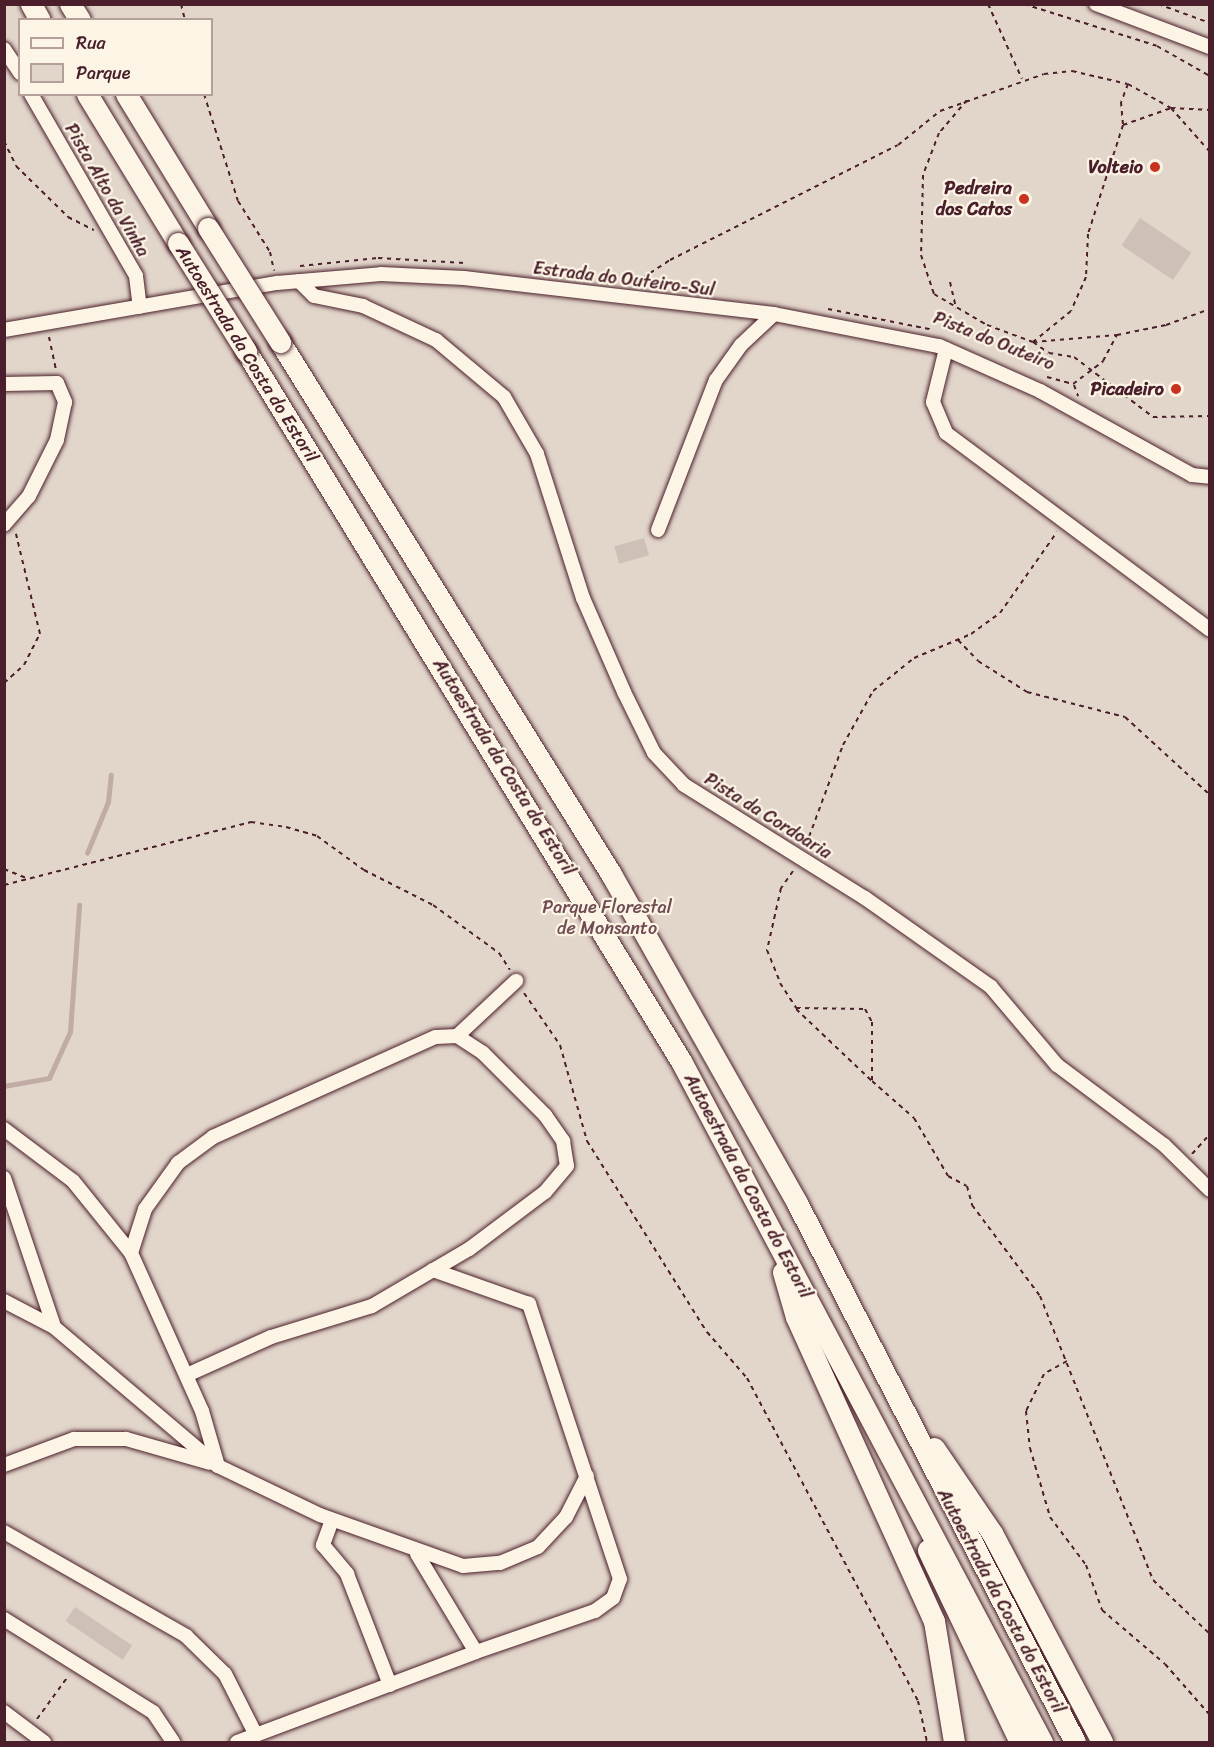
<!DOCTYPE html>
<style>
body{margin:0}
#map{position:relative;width:1214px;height:1747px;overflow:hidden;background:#fcf5e5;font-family:Sriracha,sans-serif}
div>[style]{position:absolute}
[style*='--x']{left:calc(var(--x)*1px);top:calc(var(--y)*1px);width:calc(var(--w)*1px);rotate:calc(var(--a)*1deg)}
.green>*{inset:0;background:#e2d5ca}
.stream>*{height:4.5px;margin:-2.25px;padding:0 2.25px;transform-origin:2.25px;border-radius:2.25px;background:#c0aca5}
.building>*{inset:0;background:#cfc0b7;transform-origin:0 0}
.path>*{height:2px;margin-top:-1px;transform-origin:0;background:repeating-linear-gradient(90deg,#4a1f2b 0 4.5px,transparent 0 9px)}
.roads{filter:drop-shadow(0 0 2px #4a1f2b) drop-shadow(0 0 2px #4a1f2b)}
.minor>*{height:14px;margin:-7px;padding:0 7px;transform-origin:7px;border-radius:7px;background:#fcf5e5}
.highway>*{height:21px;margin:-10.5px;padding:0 10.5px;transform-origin:10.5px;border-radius:10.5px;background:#fcf5e5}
.bridges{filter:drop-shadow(0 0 2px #4a1f2b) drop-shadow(0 0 2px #4a1f2b)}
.highway-bridge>*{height:21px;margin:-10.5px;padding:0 10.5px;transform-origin:10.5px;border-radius:10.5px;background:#fcf5e5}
.dots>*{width:16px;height:16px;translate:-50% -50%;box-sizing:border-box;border:3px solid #fcf5e5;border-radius:50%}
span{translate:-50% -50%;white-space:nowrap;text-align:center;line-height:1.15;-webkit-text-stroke:4.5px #fcf5e5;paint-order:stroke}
.poi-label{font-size:18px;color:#4a1f2b;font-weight:700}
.right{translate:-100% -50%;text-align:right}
.street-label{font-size:18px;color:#4a1f2b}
.park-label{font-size:18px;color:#704c53}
.frame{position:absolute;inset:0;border:6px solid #4a1f2b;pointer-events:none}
.legend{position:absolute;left:18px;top:18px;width:195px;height:78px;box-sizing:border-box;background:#fcf5e5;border:2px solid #b59f9b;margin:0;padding:8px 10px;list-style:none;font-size:18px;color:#4a1f2b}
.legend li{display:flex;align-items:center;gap:12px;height:30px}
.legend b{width:30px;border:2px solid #b59f9b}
</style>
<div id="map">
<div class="green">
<i style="clip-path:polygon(evenodd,5px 5px,1209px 5px,1209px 1742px,5px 1742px,5px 5px,20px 20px,212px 20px,212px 94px,20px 94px,20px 20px)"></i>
</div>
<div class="stream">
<i style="--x:87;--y:853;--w:55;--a:-67.6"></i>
<i style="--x:108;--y:802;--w:27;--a:-84"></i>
<i style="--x:4;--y:1086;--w:46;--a:-10.1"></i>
<i style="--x:49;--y:1078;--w:51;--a:-65.5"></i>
<i style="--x:70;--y:1032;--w:127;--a:-85.9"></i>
</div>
<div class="building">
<i style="left:1140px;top:218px;width:62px;height:33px;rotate:34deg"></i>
<i style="left:644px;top:538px;width:18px;height:31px;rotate:74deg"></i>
<i style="left:75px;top:1607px;width:69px;height:17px;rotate:34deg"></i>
</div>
<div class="path">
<i style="--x:181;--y:4;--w:16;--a:76"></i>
<i style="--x:988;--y:4;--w:82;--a:65.6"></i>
<i style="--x:1024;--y:4;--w:139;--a:17.5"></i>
<i style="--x:1157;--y:46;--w:61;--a:29.5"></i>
<i style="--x:1158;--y:4;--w:55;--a:20.1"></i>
<i style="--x:1128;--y:84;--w:19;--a:111"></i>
<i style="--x:1121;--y:102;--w:23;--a:85"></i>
<i style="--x:1123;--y:125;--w:114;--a:107.8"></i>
<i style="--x:1088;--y:234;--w:43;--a:92.7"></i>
<i style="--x:1086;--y:277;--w:37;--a:114"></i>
<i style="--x:1071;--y:311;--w:49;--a:140.8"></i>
<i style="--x:1033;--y:342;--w:19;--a:35"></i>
<i style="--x:1049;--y:353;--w:25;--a:9"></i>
<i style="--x:1074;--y:357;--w:99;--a:37.2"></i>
<i style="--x:1153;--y:417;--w:57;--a:-1"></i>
<i style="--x:204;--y:94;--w:112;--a:72.4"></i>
<i style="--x:238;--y:201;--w:60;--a:57.9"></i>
<i style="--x:270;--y:252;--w:19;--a:78"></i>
<i style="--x:967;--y:100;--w:43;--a:130.3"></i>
<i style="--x:939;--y:133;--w:45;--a:110.9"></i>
<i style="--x:923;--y:175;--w:80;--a:91.4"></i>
<i style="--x:921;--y:255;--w:41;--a:71.6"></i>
<i style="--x:934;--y:294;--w:61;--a:30.3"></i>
<i style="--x:987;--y:325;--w:49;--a:20.3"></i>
<i style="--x:1033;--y:342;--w:84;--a:-4.8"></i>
<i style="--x:1123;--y:125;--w:51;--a:-19.5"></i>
<i style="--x:1171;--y:108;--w:39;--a:3"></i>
<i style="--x:4;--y:141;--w:28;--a:64"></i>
<i style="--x:16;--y:166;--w:73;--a:44.4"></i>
<i style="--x:68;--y:217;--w:29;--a:27"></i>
<i style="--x:300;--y:266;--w:78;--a:-5.9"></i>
<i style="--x:378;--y:258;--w:87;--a:3.3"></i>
<i style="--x:950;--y:282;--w:27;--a:77"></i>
<i style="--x:635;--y:283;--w:42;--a:-33.3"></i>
<i style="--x:670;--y:260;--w:255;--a:-26.8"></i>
<i style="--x:898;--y:145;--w:54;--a:-39"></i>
<i style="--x:940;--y:111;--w:110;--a:-19.6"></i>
<i style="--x:1044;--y:74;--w:28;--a:-6"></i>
<i style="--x:1072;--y:71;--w:57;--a:13.1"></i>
<i style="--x:1128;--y:84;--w:49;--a:29.2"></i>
<i style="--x:1171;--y:108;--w:59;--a:48.4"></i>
<i style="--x:828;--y:309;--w:108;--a:11.2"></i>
<i style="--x:49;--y:337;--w:34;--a:78"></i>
<i style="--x:1047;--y:377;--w:27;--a:15"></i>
<i style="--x:1073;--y:384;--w:38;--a:-37"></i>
<i style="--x:1103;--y:361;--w:30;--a:-62"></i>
<i style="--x:1117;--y:335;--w:50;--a:-11.5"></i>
<i style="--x:1166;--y:325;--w:47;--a:-20"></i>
<i style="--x:1074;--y:385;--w:12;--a:70"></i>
<i style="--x:958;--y:640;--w:29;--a:46"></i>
<i style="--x:978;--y:661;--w:58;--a:32.3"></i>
<i style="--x:1027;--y:692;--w:101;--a:14.3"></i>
<i style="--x:1125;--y:717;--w:115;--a:42.5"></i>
<i style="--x:4;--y:683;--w:27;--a:-42"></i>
<i style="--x:24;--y:665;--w:35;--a:-63"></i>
<i style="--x:40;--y:634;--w:103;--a:-103.5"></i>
<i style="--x:806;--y:845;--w:107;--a:-69.7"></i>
<i style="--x:843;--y:745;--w:62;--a:-60.9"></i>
<i style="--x:873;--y:691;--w:53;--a:-38.8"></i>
<i style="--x:914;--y:658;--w:62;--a:-22.8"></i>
<i style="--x:971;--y:634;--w:36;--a:-36"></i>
<i style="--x:1000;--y:613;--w:99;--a:-54.9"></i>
<i style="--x:4;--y:869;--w:24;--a:22"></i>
<i style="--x:793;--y:871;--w:21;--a:125"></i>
<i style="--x:781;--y:888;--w:64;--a:102.7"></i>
<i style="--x:767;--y:950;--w:35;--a:68"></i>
<i style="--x:780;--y:983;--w:30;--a:57"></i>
<i style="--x:796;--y:1008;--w:69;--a:0.8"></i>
<i style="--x:865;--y:1009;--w:15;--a:62"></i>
<i style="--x:872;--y:1022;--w:59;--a:90"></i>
<i style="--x:872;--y:1081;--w:56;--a:41.4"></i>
<i style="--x:914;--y:1118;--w:67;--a:59.6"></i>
<i style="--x:948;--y:1176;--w:21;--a:28"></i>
<i style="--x:967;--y:1186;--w:20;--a:75"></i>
<i style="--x:972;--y:1205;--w:114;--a:53.2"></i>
<i style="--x:1040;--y:1296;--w:306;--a:68.3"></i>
<i style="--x:1153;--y:1580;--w:79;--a:43.5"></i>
<i style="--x:4;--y:885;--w:255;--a:-14.3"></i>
<i style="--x:251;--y:822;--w:35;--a:8"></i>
<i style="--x:286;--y:827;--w:32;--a:16"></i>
<i style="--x:317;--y:836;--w:58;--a:35.9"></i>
<i style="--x:364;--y:870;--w:77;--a:26.9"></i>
<i style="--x:433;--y:905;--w:82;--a:36"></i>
<i style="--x:499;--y:953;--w:20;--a:57"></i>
<i style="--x:524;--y:993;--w:63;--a:55.3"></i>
<i style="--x:560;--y:1045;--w:100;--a:74.3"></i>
<i style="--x:587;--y:1141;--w:226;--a:57.9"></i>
<i style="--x:707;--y:1332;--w:61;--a:49"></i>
<i style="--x:747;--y:1378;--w:365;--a:62.1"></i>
<i style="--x:918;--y:1701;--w:42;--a:77.6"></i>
<i style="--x:796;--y:1009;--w:105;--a:43.5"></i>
<i style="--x:1192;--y:1154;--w:27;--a:-48"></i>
<i style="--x:1067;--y:1361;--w:26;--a:151"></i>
<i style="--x:1044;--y:1374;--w:41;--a:115.9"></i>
<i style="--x:1026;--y:1411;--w:37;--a:84"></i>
<i style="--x:1030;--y:1448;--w:72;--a:73.8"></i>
<i style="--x:1050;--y:1517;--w:60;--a:53.1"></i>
<i style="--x:1086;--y:1565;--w:48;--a:70.4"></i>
<i style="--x:1102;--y:1610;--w:83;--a:40.6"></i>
<i style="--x:1165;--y:1664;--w:68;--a:48.6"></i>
<i style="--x:37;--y:1719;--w:54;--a:-54"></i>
</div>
<div class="roads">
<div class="minor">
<i style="--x:1096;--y:4;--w:122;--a:20.7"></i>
<i style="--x:4;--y:49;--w:29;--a:56"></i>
<i style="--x:31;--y:94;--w:210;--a:60"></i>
<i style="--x:136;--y:276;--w:31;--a:83"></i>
<i style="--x:299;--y:281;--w:21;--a:45"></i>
<i style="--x:314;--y:296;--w:50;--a:11.5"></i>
<i style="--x:363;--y:306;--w:81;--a:25"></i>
<i style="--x:436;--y:340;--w:89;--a:40"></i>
<i style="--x:504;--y:397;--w:66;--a:59.9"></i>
<i style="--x:537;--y:454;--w:151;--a:72.3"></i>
<i style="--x:583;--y:598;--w:103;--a:66.4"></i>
<i style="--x:624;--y:692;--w:68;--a:63.8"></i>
<i style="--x:654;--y:753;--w:44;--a:46.8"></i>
<i style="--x:684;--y:785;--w:213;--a:32"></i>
<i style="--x:865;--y:898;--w:154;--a:35.2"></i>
<i style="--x:991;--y:987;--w:102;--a:49.8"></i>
<i style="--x:1057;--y:1065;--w:134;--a:36.8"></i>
<i style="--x:1164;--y:1145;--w:64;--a:44.4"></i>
<i style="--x:4;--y:330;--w:277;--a:-9.8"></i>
<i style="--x:277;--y:283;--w:104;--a:-4.9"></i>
<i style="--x:381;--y:274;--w:83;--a:2.8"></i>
<i style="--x:464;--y:278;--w:312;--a:6.6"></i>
<i style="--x:774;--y:314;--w:168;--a:11"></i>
<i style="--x:939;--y:346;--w:111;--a:24"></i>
<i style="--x:1040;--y:391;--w:174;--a:28.9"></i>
<i style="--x:1192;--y:475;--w:18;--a:6"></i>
<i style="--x:946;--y:349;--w:55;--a:103.8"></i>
<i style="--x:933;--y:402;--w:34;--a:67"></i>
<i style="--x:946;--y:433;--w:329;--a:36.7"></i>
<i style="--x:4;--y:384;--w:53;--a:-1.1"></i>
<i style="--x:57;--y:383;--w:21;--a:67"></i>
<i style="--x:65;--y:402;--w:39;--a:102"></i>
<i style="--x:57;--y:440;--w:63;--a:116.6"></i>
<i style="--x:29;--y:496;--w:38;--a:131"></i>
<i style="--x:658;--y:530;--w:161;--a:-68.9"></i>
<i style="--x:716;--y:380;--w:43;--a:-54.5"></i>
<i style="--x:741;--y:345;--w:45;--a:-43.2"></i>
<i style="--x:457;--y:1036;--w:81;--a:-43"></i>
<i style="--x:4;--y:1129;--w:86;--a:37"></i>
<i style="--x:73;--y:1181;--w:92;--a:51.1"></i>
<i style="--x:131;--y:1253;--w:173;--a:65.8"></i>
<i style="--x:202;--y:1411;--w:57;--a:73.8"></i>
<i style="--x:4;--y:1178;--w:157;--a:71.4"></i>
<i style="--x:54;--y:1327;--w:215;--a:40.3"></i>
<i style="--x:218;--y:1466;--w:113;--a:25.7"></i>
<i style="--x:320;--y:1515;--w:152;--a:19.6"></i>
<i style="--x:463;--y:1566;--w:37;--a:-5"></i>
<i style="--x:500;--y:1563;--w:41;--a:-22.8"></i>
<i style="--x:538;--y:1547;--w:41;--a:-47"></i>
<i style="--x:566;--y:1517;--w:46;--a:-62.9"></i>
<i style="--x:131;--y:1253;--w:46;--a:-72.3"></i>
<i style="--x:145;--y:1209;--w:57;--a:-54.3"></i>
<i style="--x:178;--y:1163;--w:44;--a:-36.6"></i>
<i style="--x:213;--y:1137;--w:244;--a:-24.2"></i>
<i style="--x:436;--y:1037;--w:21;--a:-3"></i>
<i style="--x:457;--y:1036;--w:31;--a:33"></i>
<i style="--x:483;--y:1053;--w:88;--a:45"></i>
<i style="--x:545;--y:1115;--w:32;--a:55"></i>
<i style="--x:563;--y:1141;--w:25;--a:81"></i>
<i style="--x:567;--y:1166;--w:34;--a:130"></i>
<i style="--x:545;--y:1192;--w:95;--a:143.1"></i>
<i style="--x:469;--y:1249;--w:113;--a:149.6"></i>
<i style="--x:372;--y:1306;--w:106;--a:162.9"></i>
<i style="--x:271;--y:1337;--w:92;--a:155.7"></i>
<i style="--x:4;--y:1301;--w:56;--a:27.5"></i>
<i style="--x:4;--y:1465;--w:75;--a:-20.4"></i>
<i style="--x:74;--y:1439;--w:52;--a:0"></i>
<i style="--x:126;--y:1439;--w:87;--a:15.9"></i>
<i style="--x:332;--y:1520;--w:27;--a:110"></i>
<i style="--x:323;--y:1545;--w:38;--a:50"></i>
<i style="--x:347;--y:1574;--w:119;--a:68.8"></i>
<i style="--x:4;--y:1532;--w:210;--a:29.7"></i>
<i style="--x:186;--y:1636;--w:54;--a:44.3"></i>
<i style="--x:225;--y:1674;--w:68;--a:63.1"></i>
<i style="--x:417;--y:1554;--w:114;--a:59"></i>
<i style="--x:476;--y:1652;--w:126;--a:-19"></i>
<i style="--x:595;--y:1611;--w:22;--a:-36"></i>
<i style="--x:613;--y:1598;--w:20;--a:-70"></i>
<i style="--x:620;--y:1579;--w:290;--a:-108.3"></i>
<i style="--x:529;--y:1304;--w:102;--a:-160.5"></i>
<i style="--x:4;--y:1619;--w:176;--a:32"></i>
<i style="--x:153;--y:1712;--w:36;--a:56"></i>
<i style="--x:4;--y:1712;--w:50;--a:36.9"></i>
<i style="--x:237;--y:1742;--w:255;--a:-20.6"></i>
</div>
<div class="highway">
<i style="--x:31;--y:4;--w:18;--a:61"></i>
<i style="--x:70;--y:4;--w:19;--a:58"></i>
<i style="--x:87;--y:94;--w:175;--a:58.6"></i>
<i style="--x:126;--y:94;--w:157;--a:58.5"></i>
<i style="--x:280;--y:342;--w:627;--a:58.11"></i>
<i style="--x:611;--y:874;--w:378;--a:60.5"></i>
<i style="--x:797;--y:1203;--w:606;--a:62.72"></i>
<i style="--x:246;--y:351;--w:833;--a:58.51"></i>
<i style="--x:681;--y:1061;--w:771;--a:62.07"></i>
<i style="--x:783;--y:1272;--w:47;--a:73.9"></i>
<i style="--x:796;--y:1317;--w:334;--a:65.6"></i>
<i style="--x:934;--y:1621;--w:123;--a:80.6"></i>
<i style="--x:934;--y:1448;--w:103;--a:55.7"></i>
<i style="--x:992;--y:1533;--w:236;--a:62.2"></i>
<i style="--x:928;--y:1550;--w:213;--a:64.4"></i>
</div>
</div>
<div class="bridges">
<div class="highway-bridge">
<i style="--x:208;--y:228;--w:135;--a:57.7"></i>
<i style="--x:178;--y:243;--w:128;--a:57.8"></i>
</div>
</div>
<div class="dots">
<i style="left:1155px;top:167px;background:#c8321e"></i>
<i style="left:1024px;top:199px;background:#c8321e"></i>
<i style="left:1176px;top:389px;background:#c8321e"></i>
</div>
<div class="poi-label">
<span class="right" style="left:1143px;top:167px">Volteio</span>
<span class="right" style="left:1012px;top:199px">Pedreira<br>dos Catos</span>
<span class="right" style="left:1164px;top:389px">Picadeiro</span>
</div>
<div class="street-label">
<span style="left:107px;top:190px;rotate:60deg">Pista Alto da Vinha</span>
<span style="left:624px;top:279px;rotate:7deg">Estrada do Outeiro-Sul</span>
<span style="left:994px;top:341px;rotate:22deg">Pista do Outeiro</span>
<span style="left:247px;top:354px;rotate:58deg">Autoestrada da Costa do Estoril</span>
<span style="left:504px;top:767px;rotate:58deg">Autoestrada da Costa do Estoril</span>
<span style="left:768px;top:816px;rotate:32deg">Pista da Cordoaria</span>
<span style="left:748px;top:1186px;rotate:62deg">Autoestrada da Costa do Estoril</span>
<span style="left:1001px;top:1601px;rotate:62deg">Autoestrada da Costa do Estoril</span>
</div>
<div class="park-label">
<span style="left:607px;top:918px">Parque Florestal<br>de Monsanto</span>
</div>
<div class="frame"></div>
<ul class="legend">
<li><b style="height:8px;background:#fcf5e5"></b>Rua</li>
<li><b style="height:16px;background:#e2d5ca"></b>Parque</li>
</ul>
</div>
